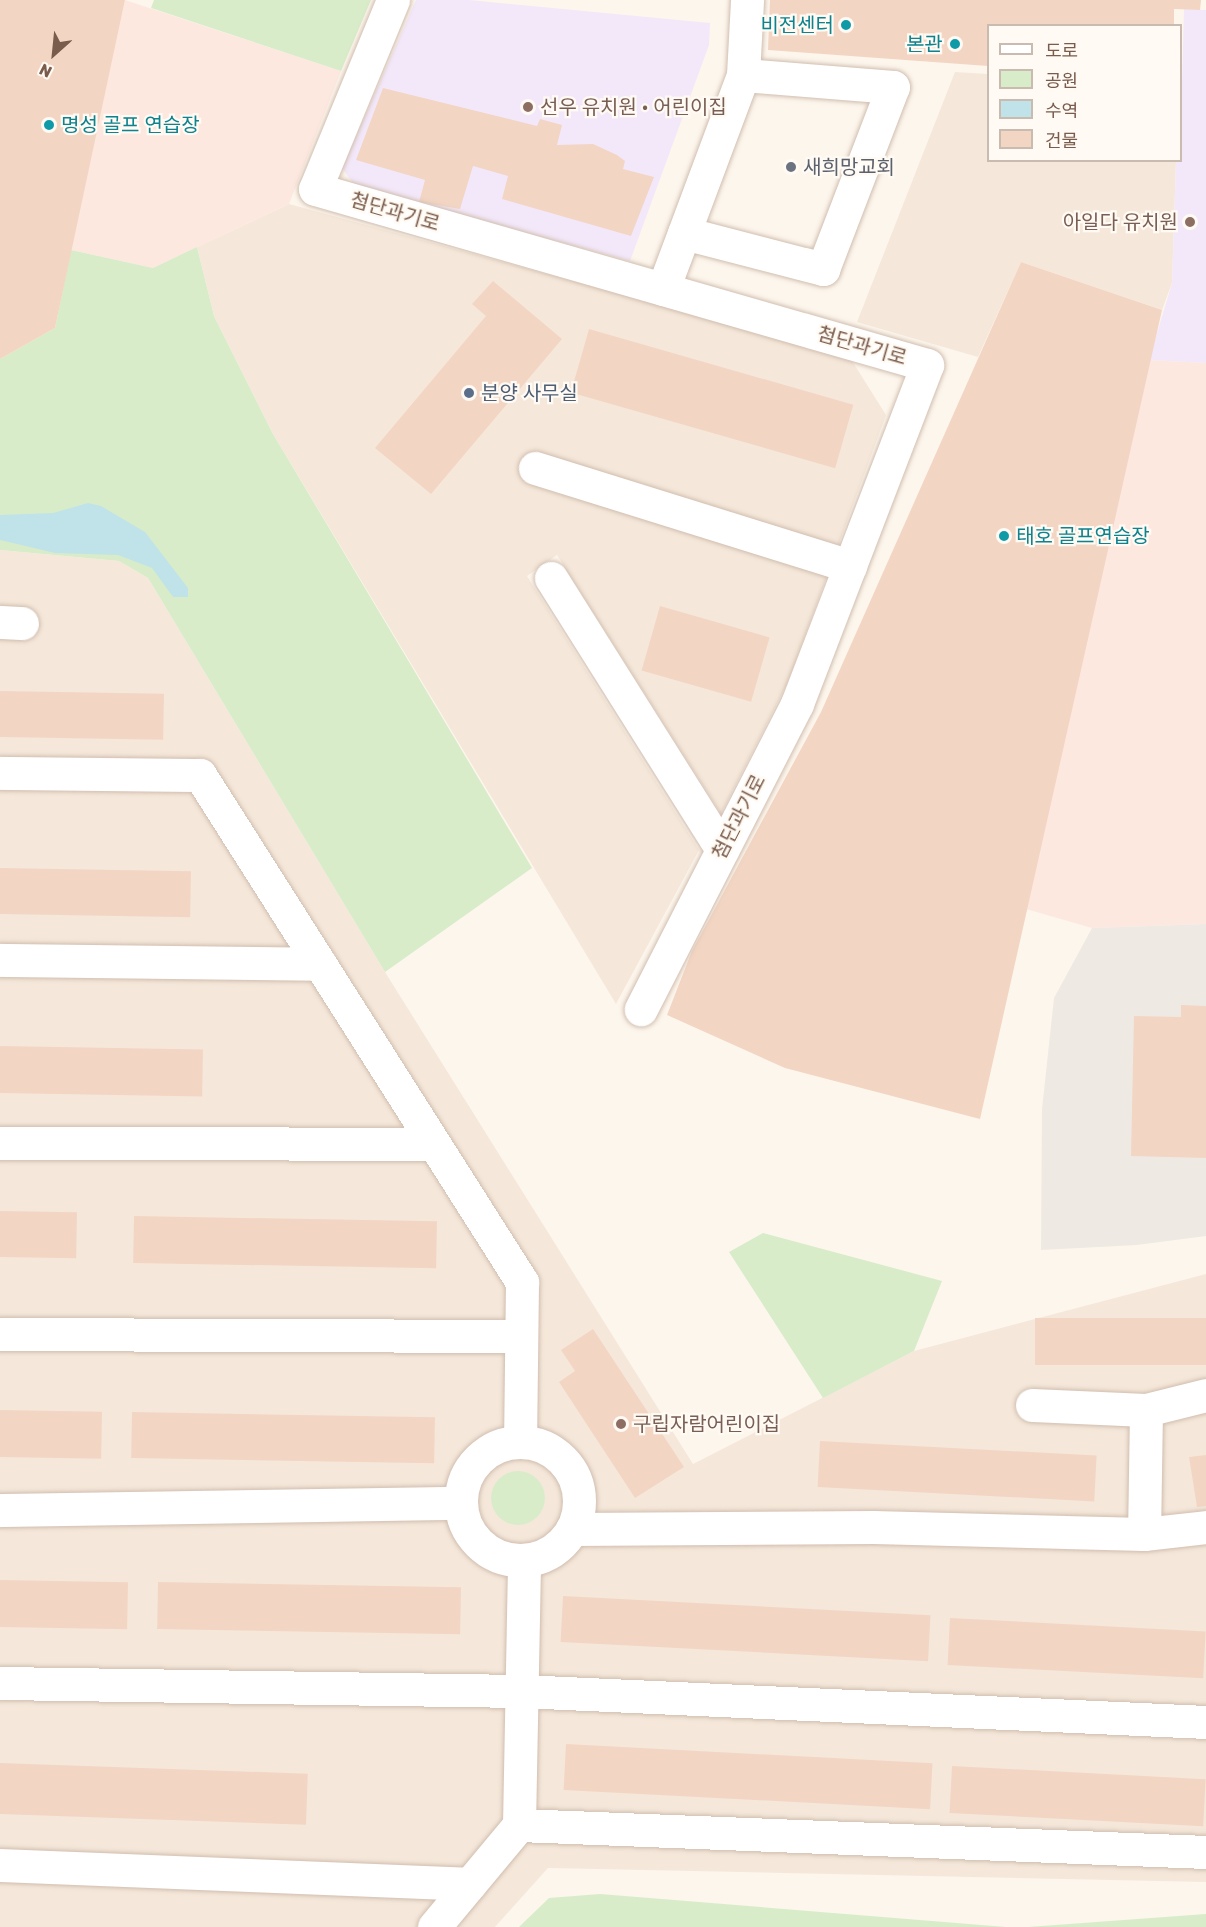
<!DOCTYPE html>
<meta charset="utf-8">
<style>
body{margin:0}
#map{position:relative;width:1206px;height:1927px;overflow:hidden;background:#fdf6ec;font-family:Rubik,"Noto Sans KR",sans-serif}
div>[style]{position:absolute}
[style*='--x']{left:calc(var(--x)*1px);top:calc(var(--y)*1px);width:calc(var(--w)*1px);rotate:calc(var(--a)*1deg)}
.residential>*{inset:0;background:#f5e8da}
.commercial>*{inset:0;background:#fde8e0}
.industrial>*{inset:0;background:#efe9e4}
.education>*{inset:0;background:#f3e8fa}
.green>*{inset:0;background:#d8ecc9}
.round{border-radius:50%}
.water>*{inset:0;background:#bfe3e8}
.building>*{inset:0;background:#f3d5c3;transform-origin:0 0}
.roads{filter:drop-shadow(0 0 2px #d1beb0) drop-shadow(0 0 2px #d1beb0)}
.minor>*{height:33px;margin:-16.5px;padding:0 16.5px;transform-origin:16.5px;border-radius:16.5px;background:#fff}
.minor>.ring{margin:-16.5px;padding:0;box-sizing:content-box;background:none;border:33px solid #fff;border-radius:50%}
.dots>*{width:16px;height:16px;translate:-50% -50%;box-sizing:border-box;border:3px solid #fffaf3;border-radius:50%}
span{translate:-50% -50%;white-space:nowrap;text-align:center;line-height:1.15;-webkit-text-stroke:4.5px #fffaf3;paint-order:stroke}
.culture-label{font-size:20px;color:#0d838f}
.right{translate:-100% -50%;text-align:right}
.left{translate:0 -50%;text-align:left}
.education-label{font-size:20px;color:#785e54}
.worship-label{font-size:20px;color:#5b616d}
.street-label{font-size:20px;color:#7a5c4d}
.service-label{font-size:20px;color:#4e5e75}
.legend{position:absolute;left:987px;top:24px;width:195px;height:138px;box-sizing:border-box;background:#fffaf3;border:2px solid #cabbb1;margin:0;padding:8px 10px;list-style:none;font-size:18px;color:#7a5c4d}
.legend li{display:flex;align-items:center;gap:12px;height:30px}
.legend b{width:30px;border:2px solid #cabbb1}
.north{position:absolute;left:24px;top:24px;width:60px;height:60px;-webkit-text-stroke:4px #fffaf3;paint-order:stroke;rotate:207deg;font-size:16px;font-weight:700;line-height:24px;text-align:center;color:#7a5c4d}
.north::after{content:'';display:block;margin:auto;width:21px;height:27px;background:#7a5c4d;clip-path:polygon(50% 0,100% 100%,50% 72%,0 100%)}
</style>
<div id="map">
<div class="residential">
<i style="clip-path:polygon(955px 72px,988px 74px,988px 160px,1176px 161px,1172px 283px,1162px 310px,1021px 262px,978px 357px,857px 322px)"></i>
<i style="clip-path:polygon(289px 204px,849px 356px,886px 415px,788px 682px,721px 814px,557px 555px,527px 576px,699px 850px,616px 1004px,273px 434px,214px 316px,197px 247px)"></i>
<i style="clip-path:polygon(0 550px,119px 561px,148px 578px,385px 972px,693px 1464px,914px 1351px,1206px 1274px,1206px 1882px,548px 1868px,495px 1927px,0 1927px)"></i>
</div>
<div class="commercial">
<i style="clip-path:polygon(125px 0,341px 71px,289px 204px,153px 268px,71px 250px)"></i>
<i style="clip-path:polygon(1149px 360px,1206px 363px,1206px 924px,1092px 928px,1026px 909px)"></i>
</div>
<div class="industrial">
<i style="clip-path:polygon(1206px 924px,1206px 1236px,1137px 1245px,1041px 1250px,1042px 1109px,1054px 998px,1092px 928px)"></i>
</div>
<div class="education">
<i style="clip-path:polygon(416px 0,469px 0,710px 23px,709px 45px,630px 261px,356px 187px,342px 168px)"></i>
<i style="clip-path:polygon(1184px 9px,1206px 10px,1206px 363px,1149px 360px,1172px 283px,1176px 161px,1180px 160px)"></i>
</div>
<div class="green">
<i style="clip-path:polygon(154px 0,371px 0,341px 71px,151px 8px)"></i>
<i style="clip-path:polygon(197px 247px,214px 316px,273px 434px,532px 868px,385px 972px,148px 578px,119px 561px,0 550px,0 359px,55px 328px,71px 250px,153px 268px)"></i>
<i style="clip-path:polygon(763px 1233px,942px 1281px,914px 1351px,823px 1398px,729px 1252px)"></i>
<i class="round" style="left:491px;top:1471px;width:54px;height:54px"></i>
<i style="clip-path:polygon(600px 1894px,1006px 1927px,519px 1927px,549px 1898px)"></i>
<i style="clip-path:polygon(1206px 1914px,1206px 1927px,1028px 1927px)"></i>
</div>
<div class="water">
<i style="clip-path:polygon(88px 503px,101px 506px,145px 532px,188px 588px,188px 597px,173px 597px,152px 568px,118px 555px,55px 553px,0 540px,0 515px,53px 513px)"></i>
</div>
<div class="building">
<i style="clip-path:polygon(0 0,125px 0,55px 328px,0 359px)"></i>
<i style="clip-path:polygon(770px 0,1201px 0,1200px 10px,1174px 9px,1174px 26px,988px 26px,988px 66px,768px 50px)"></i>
<i style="clip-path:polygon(383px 88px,537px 126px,540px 119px,562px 125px,557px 145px,593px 144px,617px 155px,625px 161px,623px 169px,654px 177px,631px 236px,502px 199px,508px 176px,473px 166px,460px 209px,419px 202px,425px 180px,356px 160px)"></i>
<i style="clip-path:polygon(1021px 262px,1162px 310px,980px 1119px,785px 1068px,667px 1015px,692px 951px,821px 712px)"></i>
<i style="clip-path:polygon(493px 281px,562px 339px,431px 494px,375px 448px,486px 316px,472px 304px)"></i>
<i style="left:589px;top:329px;width:275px;height:66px;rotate:16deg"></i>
<i style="left:660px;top:606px;width:114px;height:67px;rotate:16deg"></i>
<i style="left:0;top:691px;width:164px;height:46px;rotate:1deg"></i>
<i style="left:0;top:868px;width:191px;height:46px;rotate:1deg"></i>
<i style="clip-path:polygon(1181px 1005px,1206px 1006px,1206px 1158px,1131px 1156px,1134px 1016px,1181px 1017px)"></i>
<i style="left:0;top:1046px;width:203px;height:47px;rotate:1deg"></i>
<i style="left:0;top:1211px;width:77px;height:46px;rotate:1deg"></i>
<i style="left:134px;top:1216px;width:303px;height:47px;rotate:1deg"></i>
<i style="left:1206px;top:1318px;width:47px;height:171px;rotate:90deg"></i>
<i style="clip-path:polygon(593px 1329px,684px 1467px,635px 1498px,559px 1382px,575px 1371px,561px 1350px)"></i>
<i style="left:0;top:1410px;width:102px;height:47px;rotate:1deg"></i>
<i style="left:132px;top:1412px;width:303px;height:46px;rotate:1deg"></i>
<i style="left:820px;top:1441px;width:277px;height:46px;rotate:3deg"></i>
<i style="clip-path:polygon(1206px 1455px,1206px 1506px,1197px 1507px,1189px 1457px)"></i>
<i style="left:0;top:1580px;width:128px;height:47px;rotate:1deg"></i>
<i style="left:158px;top:1582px;width:303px;height:47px;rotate:1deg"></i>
<i style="left:563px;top:1596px;width:368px;height:46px;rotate:3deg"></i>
<i style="left:950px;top:1618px;width:256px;height:47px;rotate:3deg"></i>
<i style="left:566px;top:1744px;width:367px;height:46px;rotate:3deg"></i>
<i style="left:0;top:1763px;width:308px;height:51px;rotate:2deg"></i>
<i style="left:952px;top:1766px;width:254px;height:47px;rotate:3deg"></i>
</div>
<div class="roads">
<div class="minor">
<i style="--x:393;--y:0;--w:204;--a:112.4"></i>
<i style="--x:315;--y:189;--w:637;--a:16.04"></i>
<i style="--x:927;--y:365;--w:363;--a:111"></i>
<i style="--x:797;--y:704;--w:343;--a:117.1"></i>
<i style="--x:684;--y:233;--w:144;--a:14.5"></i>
<i style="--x:823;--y:269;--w:195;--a:-69"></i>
<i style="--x:893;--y:87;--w:150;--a:-175.4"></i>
<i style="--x:663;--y:289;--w:228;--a:-69.5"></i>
<i style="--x:743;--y:75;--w:75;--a:-86.9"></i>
<i style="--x:535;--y:468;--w:330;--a:17.3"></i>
<i style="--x:551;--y:578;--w:321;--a:57.8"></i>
<i style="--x:0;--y:622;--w:22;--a:3"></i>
<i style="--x:0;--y:773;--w:200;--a:0.6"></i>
<i style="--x:200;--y:775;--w:601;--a:57.58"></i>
<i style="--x:522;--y:1282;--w:160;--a:90.7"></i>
<i style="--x:0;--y:960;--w:320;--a:0.7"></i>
<i style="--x:0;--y:1143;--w:432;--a:0.1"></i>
<i style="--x:0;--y:1334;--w:521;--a:0.22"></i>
<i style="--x:1032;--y:1405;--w:114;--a:2.5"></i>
<i style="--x:1146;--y:1410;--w:124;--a:90.9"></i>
<i style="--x:1146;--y:1410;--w:62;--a:-14"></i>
<i class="ring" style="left:461px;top:1442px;width:85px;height:85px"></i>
<i style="--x:0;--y:1510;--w:460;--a:-0.9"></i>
<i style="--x:572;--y:1529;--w:301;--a:-0.4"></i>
<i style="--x:873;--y:1527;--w:271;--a:1.5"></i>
<i style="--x:1144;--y:1534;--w:62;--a:-6.4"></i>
<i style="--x:0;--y:1683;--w:521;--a:0.88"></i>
<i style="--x:521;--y:1691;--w:686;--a:2.59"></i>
<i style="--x:519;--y:1825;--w:688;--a:2.25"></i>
<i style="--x:0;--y:1865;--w:470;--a:2.3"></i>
<i style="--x:434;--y:1927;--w:133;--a:-50.2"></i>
<i style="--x:519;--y:1825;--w:265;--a:-88.9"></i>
</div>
</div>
<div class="dots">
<i style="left:846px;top:25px;background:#0f9aa8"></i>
<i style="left:955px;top:44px;background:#0f9aa8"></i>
<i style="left:528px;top:107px;background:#8d6e63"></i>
<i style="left:49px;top:125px;background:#0f9aa8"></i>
<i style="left:791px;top:167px;background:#6b7280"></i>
<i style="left:1190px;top:222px;background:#8d6e63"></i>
<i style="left:469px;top:393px;background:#5c6f8a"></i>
<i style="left:1004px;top:536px;background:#0f9aa8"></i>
<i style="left:621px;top:1424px;background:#8d6e63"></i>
</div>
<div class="culture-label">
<span class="right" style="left:834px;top:25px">비전센터</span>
<span class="right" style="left:943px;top:44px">본관</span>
<span class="left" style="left:61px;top:125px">명성 골프 연습장</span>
<span class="left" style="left:1016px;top:536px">태호 골프연습장</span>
</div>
<div class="education-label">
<span class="left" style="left:540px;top:107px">선우 유치원 · 어린이집</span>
<span class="right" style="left:1178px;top:222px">아일다 유치원</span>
<span class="left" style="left:633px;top:1424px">구립자람어린이집</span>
</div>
<div class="worship-label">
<span class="left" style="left:803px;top:167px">새희망교회</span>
</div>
<div class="street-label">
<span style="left:395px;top:212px;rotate:16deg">첨단과기로</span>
<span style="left:862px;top:346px;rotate:16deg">첨단과기로</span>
<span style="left:739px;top:817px;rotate:-63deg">첨단과기로</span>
</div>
<div class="service-label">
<span class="left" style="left:481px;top:393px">분양 사무실</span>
</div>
<ul class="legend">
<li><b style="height:8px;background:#fff"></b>도로</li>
<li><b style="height:16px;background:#d8ecc9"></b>공원</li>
<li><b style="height:16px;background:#bfe3e8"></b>수역</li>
<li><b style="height:16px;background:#f3d5c3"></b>건물</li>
</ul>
<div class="north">N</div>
</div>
